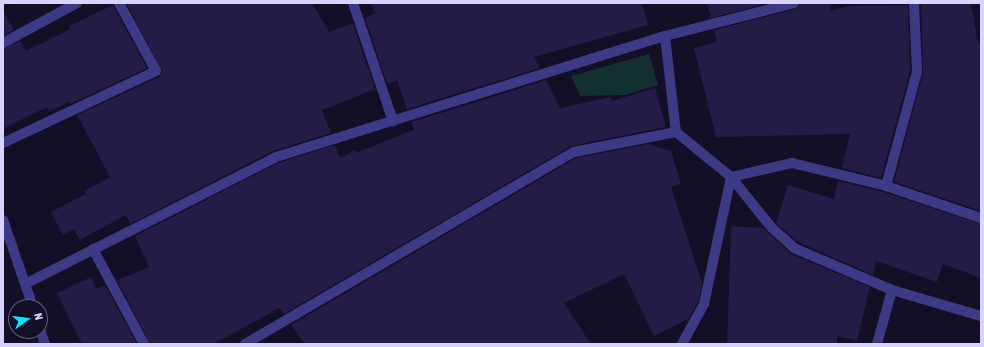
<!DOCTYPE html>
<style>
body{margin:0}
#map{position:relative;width:984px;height:347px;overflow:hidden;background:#130f26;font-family:"Asap Condensed",sans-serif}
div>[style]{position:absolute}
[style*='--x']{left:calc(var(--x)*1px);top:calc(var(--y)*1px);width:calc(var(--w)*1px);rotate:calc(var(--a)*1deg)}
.green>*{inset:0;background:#12302f}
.building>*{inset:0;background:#241b47}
.minor>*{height:10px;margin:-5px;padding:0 5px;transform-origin:5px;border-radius:5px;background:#3d3a85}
span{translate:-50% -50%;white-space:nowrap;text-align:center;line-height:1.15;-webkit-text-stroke:4px #130f26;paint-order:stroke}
.frame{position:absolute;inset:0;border:4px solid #d9d4ff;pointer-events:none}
.north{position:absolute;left:8px;top:299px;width:40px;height:40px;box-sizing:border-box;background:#130f26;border:1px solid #625e7d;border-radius:50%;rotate:76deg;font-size:11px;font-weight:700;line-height:16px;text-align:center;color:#d9d4ff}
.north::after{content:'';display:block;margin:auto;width:14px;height:18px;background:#00e5ff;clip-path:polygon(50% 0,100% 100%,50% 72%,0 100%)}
</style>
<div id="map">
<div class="green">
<i style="clip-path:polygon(649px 54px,658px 85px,625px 95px,580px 96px,571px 76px)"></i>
</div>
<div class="building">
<i style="clip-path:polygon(126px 3px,312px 3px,329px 32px,353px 23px,375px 89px,322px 110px,331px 133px,273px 151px,130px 224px,126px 215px,80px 240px,74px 229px,63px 235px,51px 212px,86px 194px,84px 191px,110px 177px,77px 115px,159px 77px,162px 72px)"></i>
<i style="clip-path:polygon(371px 3px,642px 3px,648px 25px,534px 57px,540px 68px,407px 109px,397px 80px,387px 84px,365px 18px,376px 13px)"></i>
<i style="clip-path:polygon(707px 3px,768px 3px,711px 18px)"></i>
<i style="clip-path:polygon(800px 3px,830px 3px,831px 11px,847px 6px,908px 5px,910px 71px,881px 178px,842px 168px,850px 134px,716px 137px,694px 48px,717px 42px,714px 30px,796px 9px)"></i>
<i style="clip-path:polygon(928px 3px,971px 3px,978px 43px,981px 42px,981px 211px,894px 182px,923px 73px,921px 5px)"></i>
<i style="clip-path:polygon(113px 5px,147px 68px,71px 104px,70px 101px,49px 112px,47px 107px,3px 129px,3px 49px,20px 41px,26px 51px,70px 29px,69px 26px)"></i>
<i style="clip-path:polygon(3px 11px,14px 30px,3px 36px)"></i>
<i style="clip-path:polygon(546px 80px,560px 108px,611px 97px,612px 101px,655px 88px,666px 127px,571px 146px,284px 314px,279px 308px,214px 344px,150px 344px,117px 280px,149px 267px,135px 236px,278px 163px,335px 145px,340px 158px,355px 150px,356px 153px,414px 130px,412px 122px)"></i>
<i style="clip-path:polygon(648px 144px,671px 151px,681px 184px,671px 187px,702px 283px,698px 302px,688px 319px,654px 336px,624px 274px,564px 303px,591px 344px,305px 344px,291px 325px,576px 158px)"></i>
<i style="clip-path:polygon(838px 181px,884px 192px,981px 224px,981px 278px,943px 264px,937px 282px,876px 261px,873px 275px,798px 242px,776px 223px,788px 185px,834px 199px)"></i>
<i style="clip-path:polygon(731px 226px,763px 228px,791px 254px,870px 287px,857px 341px,837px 336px,837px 344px,727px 344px)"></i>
<i style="clip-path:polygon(91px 277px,97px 289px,105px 285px,137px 344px,82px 344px,57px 293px)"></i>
</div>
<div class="minor">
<i style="--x:353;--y:3;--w:125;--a:71.3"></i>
<i style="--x:665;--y:36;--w:97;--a:83.5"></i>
<i style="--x:676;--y:132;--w:71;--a:39.3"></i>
<i style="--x:731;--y:177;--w:64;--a:51.3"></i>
<i style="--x:771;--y:227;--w:31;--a:42"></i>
<i style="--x:794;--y:248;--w:107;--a:23.2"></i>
<i style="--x:892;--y:290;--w:93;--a:16.3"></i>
<i style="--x:3;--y:43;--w:84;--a:-28.4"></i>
<i style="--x:3;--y:143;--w:169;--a:-25.2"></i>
<i style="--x:156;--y:71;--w:77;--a:-118.6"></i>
<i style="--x:886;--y:186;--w:118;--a:-74.8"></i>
<i style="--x:917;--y:72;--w:69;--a:-92.5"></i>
<i style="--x:3;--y:220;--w:92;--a:71"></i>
<i style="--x:93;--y:249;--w:108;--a:61.8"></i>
<i style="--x:25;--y:284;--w:281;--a:-26.8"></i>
<i style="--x:276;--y:157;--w:407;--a:-17.3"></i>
<i style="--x:665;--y:36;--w:133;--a:-14.3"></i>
<i style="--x:40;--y:329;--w:16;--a:72"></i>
<i style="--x:245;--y:344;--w:381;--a:-30.3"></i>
<i style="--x:574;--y:152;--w:104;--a:-11.1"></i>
<i style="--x:682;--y:344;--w:46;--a:-61.2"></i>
<i style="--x:704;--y:304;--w:130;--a:-78"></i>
<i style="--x:731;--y:177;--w:63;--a:-12.9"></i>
<i style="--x:792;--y:163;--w:97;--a:13.7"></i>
<i style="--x:886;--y:186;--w:100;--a:18.6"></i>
<i style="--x:877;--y:344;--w:56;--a:-74.5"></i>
</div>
<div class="frame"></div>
<div class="north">N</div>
</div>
